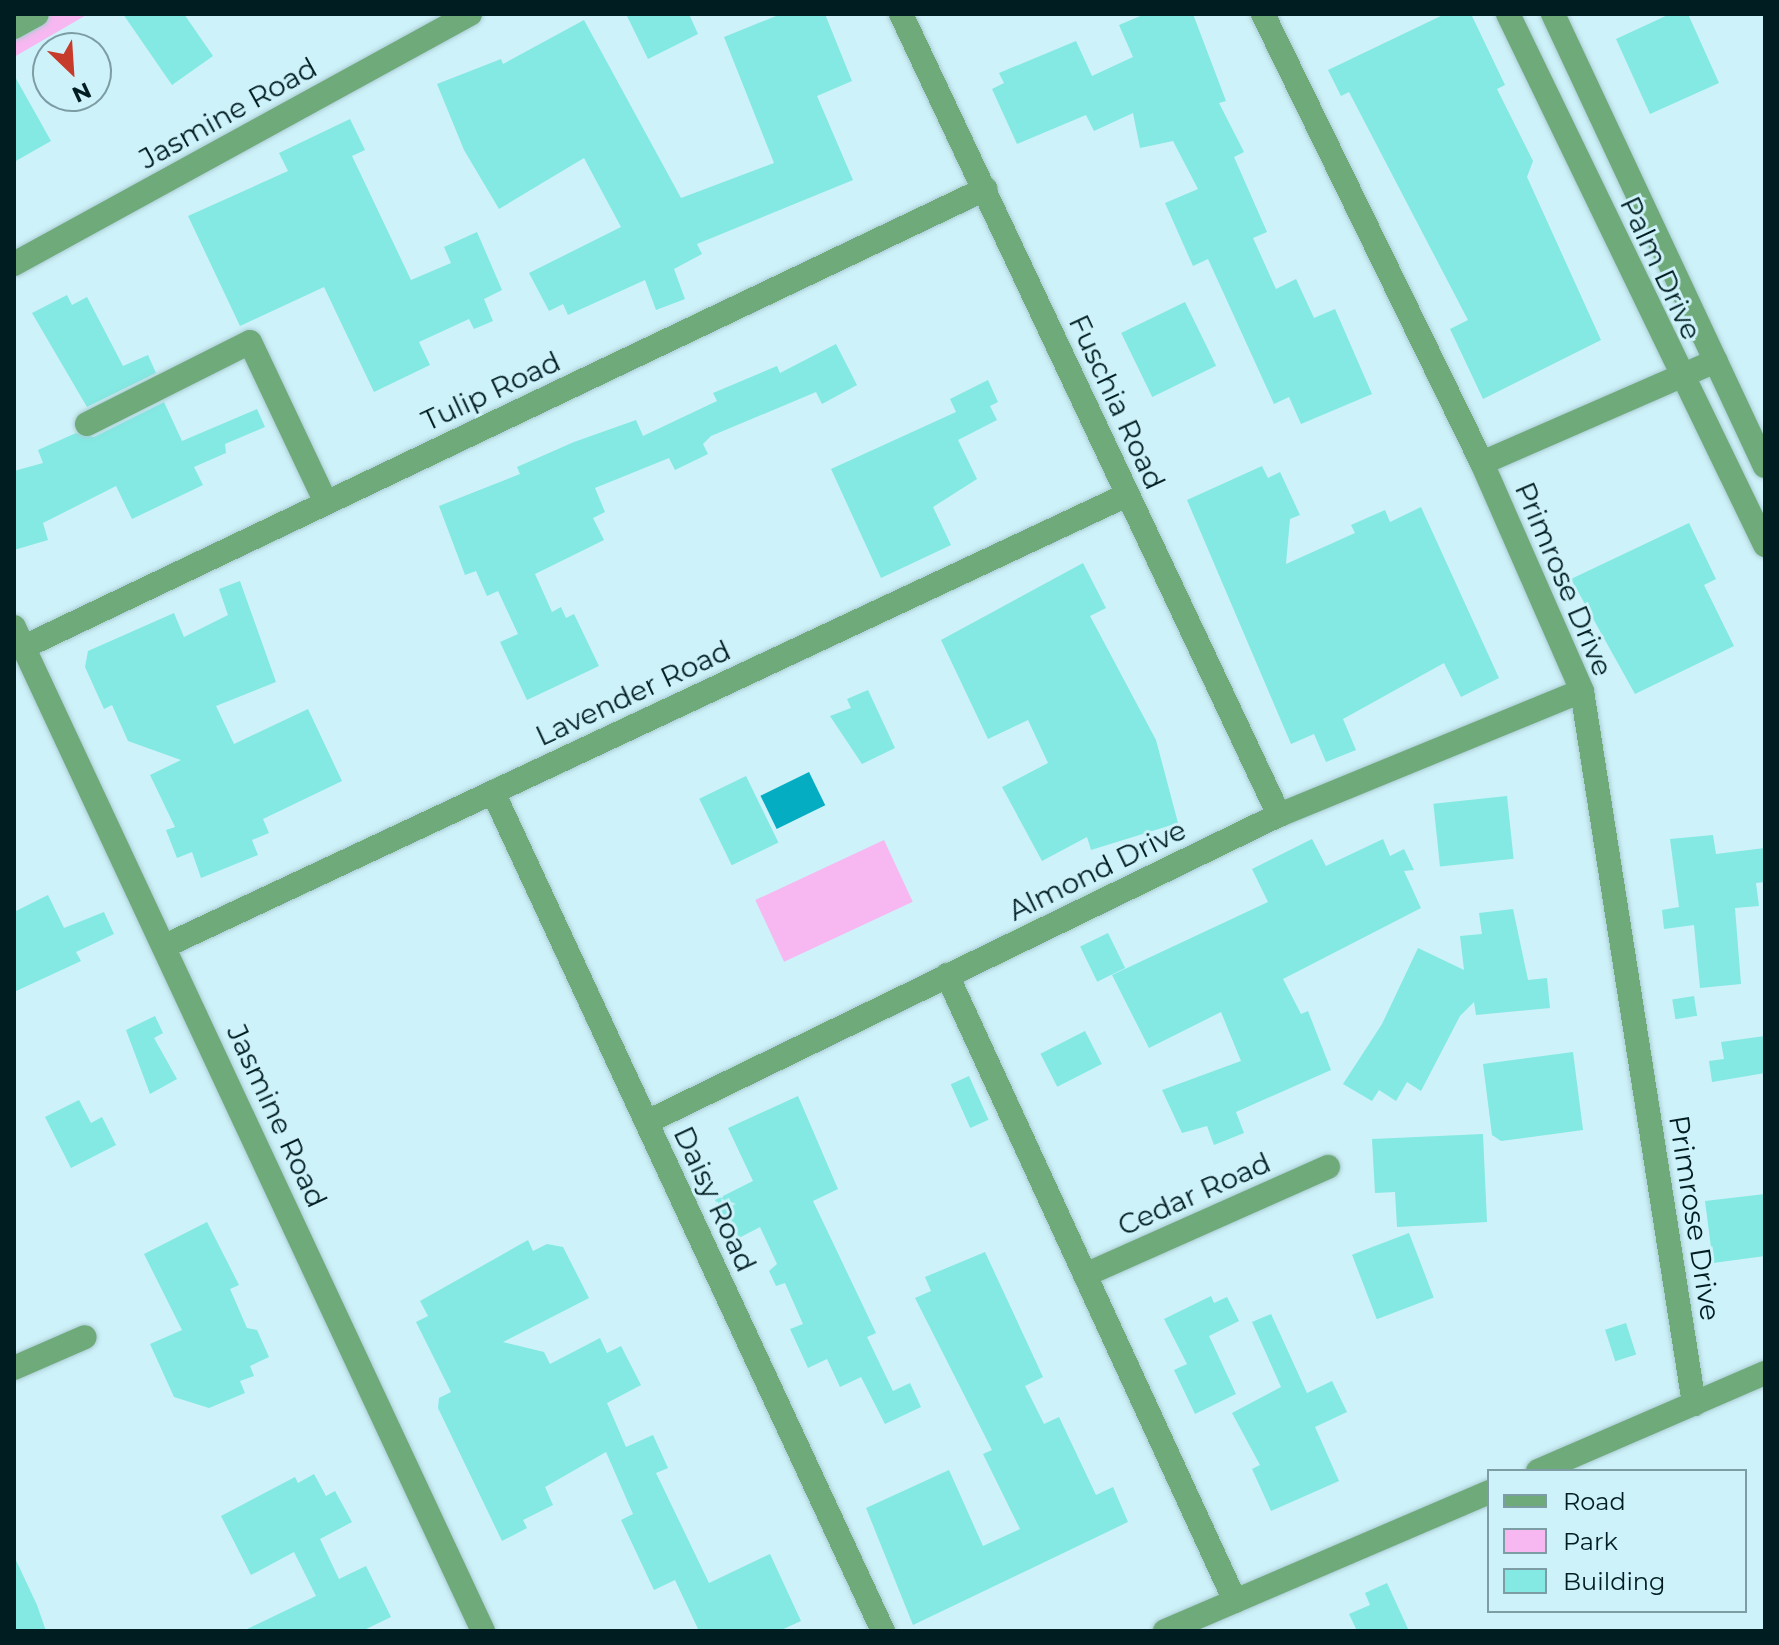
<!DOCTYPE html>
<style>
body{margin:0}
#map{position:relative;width:1779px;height:1645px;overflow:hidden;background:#cef2f9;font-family:Montserrat,sans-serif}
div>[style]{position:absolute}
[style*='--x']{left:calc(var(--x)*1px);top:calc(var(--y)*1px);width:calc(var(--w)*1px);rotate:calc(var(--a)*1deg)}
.green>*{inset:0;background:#f7b7f0;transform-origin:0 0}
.water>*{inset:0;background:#05adc2;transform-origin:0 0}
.building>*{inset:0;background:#83e9e2;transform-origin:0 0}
.roads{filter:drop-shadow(0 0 2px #a9ccd2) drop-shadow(0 0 2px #a9ccd2)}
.minor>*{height:24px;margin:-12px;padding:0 12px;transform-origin:12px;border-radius:12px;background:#6faa7b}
span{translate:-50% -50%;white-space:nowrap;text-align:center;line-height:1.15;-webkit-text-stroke:6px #cef2f9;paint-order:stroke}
.street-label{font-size:28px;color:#001d22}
.frame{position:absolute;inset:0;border:16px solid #001d22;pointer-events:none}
.legend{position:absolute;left:1487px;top:1469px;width:260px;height:144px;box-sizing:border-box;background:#cef2f9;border:2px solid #7c9da3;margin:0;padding:10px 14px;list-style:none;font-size:24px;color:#001d22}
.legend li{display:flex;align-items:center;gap:16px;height:40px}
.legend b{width:40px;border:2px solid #7c9da3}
.north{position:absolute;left:32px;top:32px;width:80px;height:80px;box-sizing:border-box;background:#cef2f9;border:2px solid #7c9da3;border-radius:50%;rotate:155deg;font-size:22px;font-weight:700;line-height:32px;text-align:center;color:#001d22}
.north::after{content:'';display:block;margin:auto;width:28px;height:36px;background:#c73b2b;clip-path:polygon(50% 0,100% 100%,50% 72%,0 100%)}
</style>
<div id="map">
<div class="green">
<i style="clip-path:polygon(14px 14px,88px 14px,14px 57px)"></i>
<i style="left:884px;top:840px;width:68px;height:142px;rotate:65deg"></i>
</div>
<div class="water">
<i style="left:809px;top:772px;width:37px;height:54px;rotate:64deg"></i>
</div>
<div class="building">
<i style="clip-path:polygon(123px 14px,184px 14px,213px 56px,172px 85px)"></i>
<i style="clip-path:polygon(626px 14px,689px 14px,698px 34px,648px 59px)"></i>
<i style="clip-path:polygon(781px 14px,825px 14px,852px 81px,817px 96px,853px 180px,697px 244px,702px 254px,674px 269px,685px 299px,656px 310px,645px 280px,568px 315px,563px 304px,549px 311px,529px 273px,621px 227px,584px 158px,499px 209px,464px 150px,437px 84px,501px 59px,503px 64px,584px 20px,681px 198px,774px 163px,724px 37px)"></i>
<i style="clip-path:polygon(1145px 14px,1193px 14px,1226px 101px,1219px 103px,1244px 152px,1234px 157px,1267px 232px,1253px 238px,1276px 289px,1296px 279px,1314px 318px,1335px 309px,1372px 394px,1301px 424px,1289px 397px,1274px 404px,1208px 259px,1193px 266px,1165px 203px,1198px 189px,1173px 141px,1140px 148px,1133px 113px,1094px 131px,1086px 115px,1017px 144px,992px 89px,1004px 83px,999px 73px,1076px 41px,1092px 76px,1133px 57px,1119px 25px)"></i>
<i style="clip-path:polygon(1445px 14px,1471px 14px,1505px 85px,1497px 89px,1533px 161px,1527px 177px,1601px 340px,1483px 399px,1450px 329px,1468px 320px,1349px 92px,1341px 96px,1328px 70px)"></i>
<i style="clip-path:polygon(1670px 14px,1688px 14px,1719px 83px,1650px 114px,1616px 39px)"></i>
<i style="clip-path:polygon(14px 75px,51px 141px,14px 162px)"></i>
<i style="clip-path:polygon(350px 119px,365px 150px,352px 156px,411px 280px,451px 263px,444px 247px,477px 232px,502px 290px,484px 299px,493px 321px,474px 329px,469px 319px,419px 342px,430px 365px,374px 392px,324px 287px,240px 326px,188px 216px,288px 171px,279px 153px)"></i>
<i style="clip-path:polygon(67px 295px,72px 305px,87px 297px,123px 366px,148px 355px,156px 373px,87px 407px,32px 313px)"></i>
<i style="left:1185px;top:302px;width:71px;height:71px;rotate:64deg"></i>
<i style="clip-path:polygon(836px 344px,857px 385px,822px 404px,816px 392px,711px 436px,703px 444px,708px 454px,675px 470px,669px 458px,595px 488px,605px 512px,593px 518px,604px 540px,535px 574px,552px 612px,561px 607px,566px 618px,574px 614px,599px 666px,527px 700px,500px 642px,518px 634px,498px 591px,487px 596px,476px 571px,465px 575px,439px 506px,520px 474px,517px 467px,574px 442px,636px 420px,643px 436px,717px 401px,713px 393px,777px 366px,780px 373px)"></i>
<i style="clip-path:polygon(988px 380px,998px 402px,990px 406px,997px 420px,958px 440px,977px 479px,933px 507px,951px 545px,881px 578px,831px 469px,956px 412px,950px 399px)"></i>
<i style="clip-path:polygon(164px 402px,182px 441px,257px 409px,265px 427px,225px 444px,226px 453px,194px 467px,203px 485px,132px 519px,116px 486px,43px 523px,48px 540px,14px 550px,14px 471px,43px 463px,38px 450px,76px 433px,94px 437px)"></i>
<i style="clip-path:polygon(1262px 466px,1268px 478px,1280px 472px,1300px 515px,1290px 519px,1286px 564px,1355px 533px,1351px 525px,1385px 510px,1390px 522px,1421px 507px,1499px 678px,1461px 697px,1444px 663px,1343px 719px,1356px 750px,1326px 762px,1314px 734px,1291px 744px,1187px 500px)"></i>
<i style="clip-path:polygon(1689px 523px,1716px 579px,1704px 585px,1734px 646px,1635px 694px,1571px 579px)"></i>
<i style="clip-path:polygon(1083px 563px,1106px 608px,1090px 616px,1156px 740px,1178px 823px,1091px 850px,1087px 837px,1042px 861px,1002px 787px,1048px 763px,1028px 720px,988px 739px,941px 640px)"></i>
<i style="clip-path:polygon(240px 581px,276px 682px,216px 706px,234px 744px,308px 709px,342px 781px,263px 819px,269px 833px,252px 840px,258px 855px,201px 878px,192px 852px,177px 858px,166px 830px,175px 827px,150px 775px,181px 760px,128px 741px,112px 705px,104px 709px,85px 667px,88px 651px,174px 613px,184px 637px,228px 615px,219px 589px)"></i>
<i style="clip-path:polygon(868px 690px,895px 748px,862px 764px,830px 716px,851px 708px,847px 699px)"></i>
<i style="left:746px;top:776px;width:74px;height:52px;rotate:64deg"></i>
<i style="left:1507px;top:796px;width:63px;height:74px;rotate:84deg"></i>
<i style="clip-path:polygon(1713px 835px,1716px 854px,1765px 848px,1765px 882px,1756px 883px,1759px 906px,1735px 908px,1741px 984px,1700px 988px,1694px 925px,1664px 929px,1662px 910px,1679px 907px,1670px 839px)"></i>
<i style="clip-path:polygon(1312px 839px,1326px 866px,1383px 839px,1390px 856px,1404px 849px,1414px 870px,1404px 871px,1421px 908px,1283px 979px,1301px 1014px,1308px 1011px,1331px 1070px,1236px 1112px,1244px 1133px,1214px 1145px,1207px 1126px,1182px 1133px,1162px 1090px,1241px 1061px,1221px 1012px,1149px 1048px,1112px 975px,1268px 902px,1252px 869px)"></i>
<i style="clip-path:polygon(48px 895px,64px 928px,104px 912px,114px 934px,76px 952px,81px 961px,14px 992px,14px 912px)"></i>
<i style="clip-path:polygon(1513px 909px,1528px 980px,1547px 978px,1550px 1008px,1476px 1015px,1474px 1002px,1460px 1016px,1421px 1091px,1407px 1082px,1396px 1101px,1379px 1090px,1372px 1101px,1343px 1084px,1382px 1024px,1418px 948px,1464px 970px,1460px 936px,1482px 934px,1479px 913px)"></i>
<i style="left:1108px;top:933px;width:39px;height:31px;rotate:64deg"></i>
<i style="left:1694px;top:996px;width:20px;height:22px;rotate:81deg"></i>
<i style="clip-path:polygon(155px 1016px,163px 1033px,154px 1038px,177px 1079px,150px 1094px,126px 1030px)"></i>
<i style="left:1085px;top:1031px;width:37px;height:50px;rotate:63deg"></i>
<i style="clip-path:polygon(1765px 1036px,1765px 1073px,1712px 1082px,1709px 1061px,1724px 1059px,1721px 1042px)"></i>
<i style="clip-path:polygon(1573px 1052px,1583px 1130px,1501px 1141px,1492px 1135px,1483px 1064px)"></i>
<i style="left:969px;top:1076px;width:48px;height:20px;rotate:66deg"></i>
<i style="clip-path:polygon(798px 1096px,838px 1189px,813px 1201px,876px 1333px,867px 1337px,893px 1391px,910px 1383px,921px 1407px,885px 1424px,861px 1377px,840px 1387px,827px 1359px,808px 1368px,790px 1329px,803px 1324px,785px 1283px,776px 1286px,769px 1271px,777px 1264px,760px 1227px,735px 1240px,715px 1200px,753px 1181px,728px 1128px)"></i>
<i style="clip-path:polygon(79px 1100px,91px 1123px,102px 1117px,116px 1145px,71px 1168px,45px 1117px)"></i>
<i style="clip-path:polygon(1483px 1134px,1487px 1222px,1397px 1227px,1395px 1192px,1375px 1193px,1372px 1139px)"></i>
<i style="clip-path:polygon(1765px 1194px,1765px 1256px,1713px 1263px,1705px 1201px)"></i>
<i style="clip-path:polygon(207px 1222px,239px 1285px,230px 1289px,247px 1328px,257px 1330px,269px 1357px,250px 1366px,254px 1376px,240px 1381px,245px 1393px,209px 1408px,174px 1397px,150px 1344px,182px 1330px,144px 1254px)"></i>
<i style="left:1409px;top:1233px;width:69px;height:61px;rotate:69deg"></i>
<i style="clip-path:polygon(528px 1240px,533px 1251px,547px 1244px,563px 1247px,589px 1298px,503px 1342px,544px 1352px,550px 1364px,600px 1338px,607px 1353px,621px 1346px,641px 1385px,607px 1403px,626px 1447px,653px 1435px,668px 1468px,656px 1473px,709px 1583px,770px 1554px,801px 1621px,779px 1631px,699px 1631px,675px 1580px,654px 1590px,621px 1520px,633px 1514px,606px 1452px,545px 1487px,553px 1505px,523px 1520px,527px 1528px,502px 1541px,438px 1408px,439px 1398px,451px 1392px,416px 1322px,428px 1316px,420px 1301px)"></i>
<i style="clip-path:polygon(985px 1252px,1043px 1377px,1025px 1386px,1044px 1424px,1059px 1417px,1096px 1495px,1113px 1487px,1128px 1522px,913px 1625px,866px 1508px,949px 1470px,983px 1546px,1020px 1529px,983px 1454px,992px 1450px,915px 1298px,931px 1291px,925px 1277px)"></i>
<i style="clip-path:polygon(1211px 1296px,1214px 1303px,1227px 1297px,1239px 1321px,1209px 1336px,1236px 1394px,1195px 1414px,1174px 1370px,1187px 1364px,1164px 1319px)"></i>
<i style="clip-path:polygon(1271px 1314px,1307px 1393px,1332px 1381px,1347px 1412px,1315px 1427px,1339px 1481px,1271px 1511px,1252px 1469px,1260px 1465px,1232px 1413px,1281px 1387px,1252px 1322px)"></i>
<i style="left:1626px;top:1323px;width:33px;height:22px;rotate:72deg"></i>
<i style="clip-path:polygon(314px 1474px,326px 1496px,335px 1491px,352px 1522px,320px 1539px,339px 1579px,366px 1566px,391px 1617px,362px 1631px,243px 1631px,316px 1596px,294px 1552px,251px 1575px,221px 1516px,295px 1477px,298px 1483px)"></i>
<i style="clip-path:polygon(14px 1556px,37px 1605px,46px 1631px,14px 1631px)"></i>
<i style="clip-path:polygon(1387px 1583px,1409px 1631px,1357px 1631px,1349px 1614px,1370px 1605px,1365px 1593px)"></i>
</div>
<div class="roads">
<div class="minor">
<i style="--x:901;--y:14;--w:886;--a:64.74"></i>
<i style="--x:1263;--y:14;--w:500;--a:64"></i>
<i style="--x:1482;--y:463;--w:249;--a:66.3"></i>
<i style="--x:1582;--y:691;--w:722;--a:81.07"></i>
<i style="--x:1508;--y:14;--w:590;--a:64.17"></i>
<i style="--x:1553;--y:14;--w:499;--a:64.9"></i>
<i style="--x:14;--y:27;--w:26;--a:-29"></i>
<i style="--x:14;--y:264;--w:520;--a:-28.73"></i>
<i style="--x:87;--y:424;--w:182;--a:-26.7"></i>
<i style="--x:250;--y:342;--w:178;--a:64.7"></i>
<i style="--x:1482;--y:463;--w:255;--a:-23.6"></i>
<i style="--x:14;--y:627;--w:1108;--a:64.96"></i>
<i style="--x:24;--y:647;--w:1065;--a:-25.48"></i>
<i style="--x:493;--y:792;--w:925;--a:65.07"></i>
<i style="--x:165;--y:946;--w:1062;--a:-25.12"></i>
<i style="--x:947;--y:975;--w:689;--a:65.29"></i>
<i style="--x:647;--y:1122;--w:703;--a:-25.91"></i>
<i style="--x:1279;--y:815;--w:327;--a:-22.3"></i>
<i style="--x:1085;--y:1275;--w:266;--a:-24"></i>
<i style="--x:14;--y:1368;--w:77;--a:-23.6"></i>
<i style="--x:1538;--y:1471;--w:247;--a:-23.4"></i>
<i style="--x:1165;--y:1631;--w:353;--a:-23.2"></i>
</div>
</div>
<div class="street-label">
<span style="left:228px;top:113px;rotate:-29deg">Jasmine Road</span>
<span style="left:1661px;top:268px;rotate:65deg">Palm Drive</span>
<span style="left:491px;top:391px;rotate:-25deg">Tulip Road</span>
<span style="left:1117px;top:402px;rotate:65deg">Fuschia Road</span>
<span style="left:1564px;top:579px;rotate:67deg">Primrose Drive</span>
<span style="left:633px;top:693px;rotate:-25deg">Lavender Road</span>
<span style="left:1097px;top:870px;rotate:-26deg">Almond Drive</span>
<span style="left:277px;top:1116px;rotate:65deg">Jasmine Road</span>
<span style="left:1194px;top:1194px;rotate:-24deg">Cedar Road</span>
<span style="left:715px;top:1199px;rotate:65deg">Daisy Road</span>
<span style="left:1695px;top:1218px;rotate:81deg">Primrose Drive</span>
</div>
<div class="frame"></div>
<ul class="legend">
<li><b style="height:10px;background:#6faa7b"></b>Road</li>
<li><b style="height:22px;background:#f7b7f0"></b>Park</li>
<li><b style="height:22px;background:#83e9e2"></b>Building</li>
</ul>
<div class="north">N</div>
</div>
